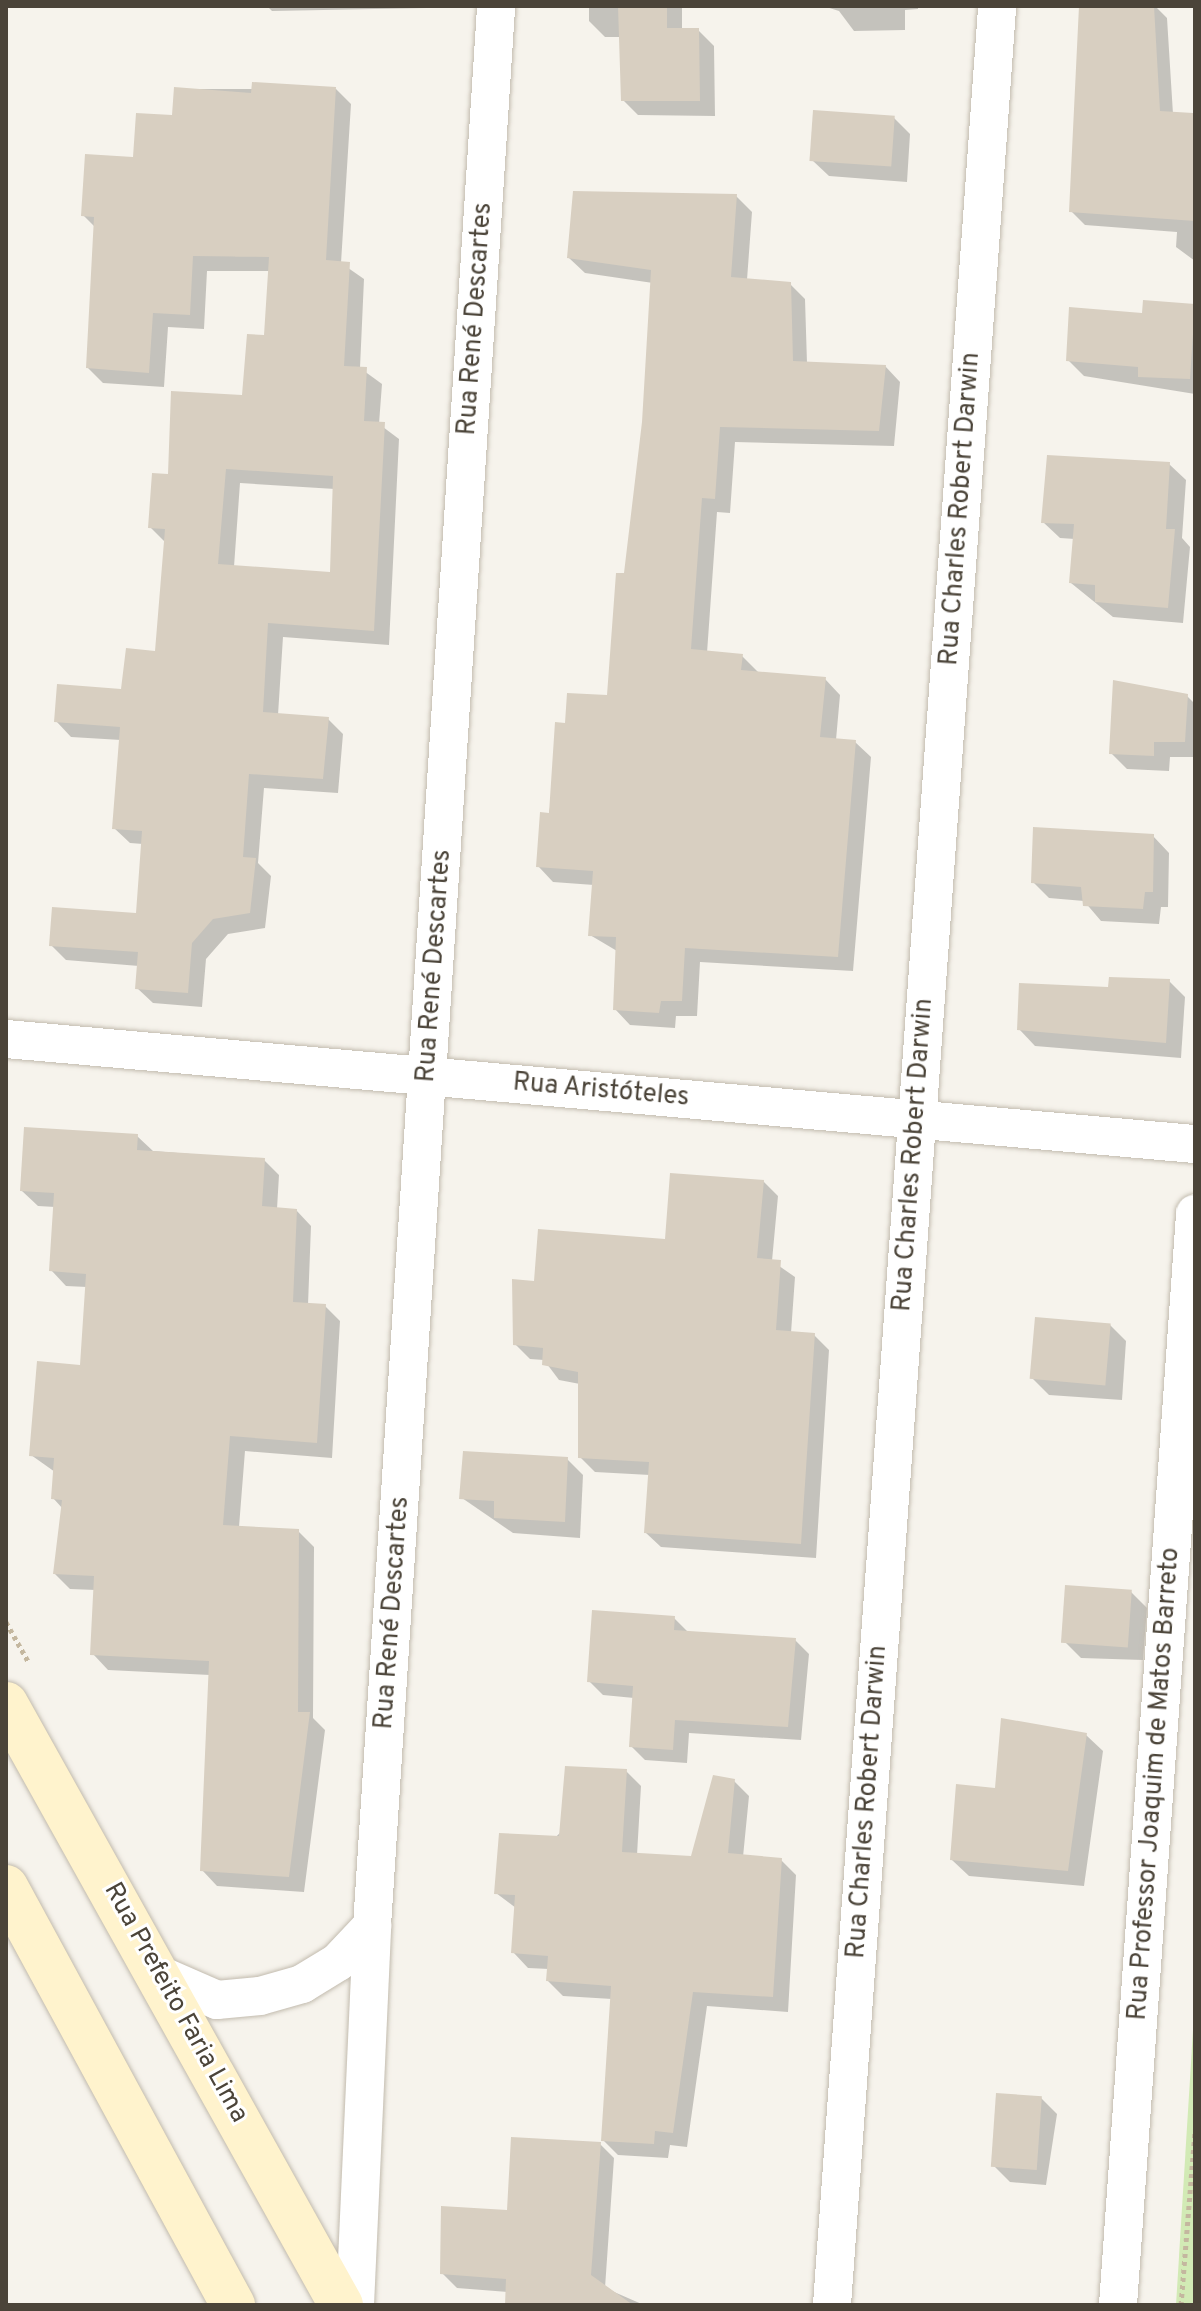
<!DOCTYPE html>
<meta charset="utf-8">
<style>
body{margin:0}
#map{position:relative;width:1201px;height:2311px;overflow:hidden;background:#f6f3ec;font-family:Overpass,sans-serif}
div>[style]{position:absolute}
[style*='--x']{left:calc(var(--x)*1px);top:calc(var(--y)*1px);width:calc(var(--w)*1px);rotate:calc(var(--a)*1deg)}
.green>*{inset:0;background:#d2eab5}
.shadow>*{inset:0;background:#0003}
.building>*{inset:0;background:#d8cfc1;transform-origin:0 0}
.path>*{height:5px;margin-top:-2.5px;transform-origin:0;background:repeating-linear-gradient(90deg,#c4b79f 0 4px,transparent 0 8px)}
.roads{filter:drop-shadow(0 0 2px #c2bbae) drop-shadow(0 0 2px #c2bbae)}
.street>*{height:38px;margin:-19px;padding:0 19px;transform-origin:19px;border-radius:19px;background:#fff}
.secondary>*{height:44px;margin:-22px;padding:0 22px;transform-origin:22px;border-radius:22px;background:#fff3cd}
span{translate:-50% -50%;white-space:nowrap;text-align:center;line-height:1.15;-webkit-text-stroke:6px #fff;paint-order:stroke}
.street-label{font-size:26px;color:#4b4439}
.frame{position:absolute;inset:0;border:8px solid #4b4439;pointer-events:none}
</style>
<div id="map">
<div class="green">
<i style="clip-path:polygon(1195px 1998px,1195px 2305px,1176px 2305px)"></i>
</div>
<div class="shadow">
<i style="clip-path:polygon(267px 6px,427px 6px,427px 8px,272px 11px)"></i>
<i style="clip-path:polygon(589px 6px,682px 6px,682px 30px,698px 30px,714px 46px,715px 116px,638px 115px,623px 100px,621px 37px,605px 37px,589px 21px)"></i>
<i style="clip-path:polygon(823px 6px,918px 6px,918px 9px,905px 10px,905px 30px,854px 31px,839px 11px)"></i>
<i style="clip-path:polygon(1112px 6px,1155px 6px,1167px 18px,1173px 114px,1195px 118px,1195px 261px,1176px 247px,1177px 232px,1085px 225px,1071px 211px)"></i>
<i style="clip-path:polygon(evenodd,176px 89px,336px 89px,351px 104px,341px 263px,364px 279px,360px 368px,382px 384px,379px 424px,399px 439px,389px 645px,283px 637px,278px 715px,328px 719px,343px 734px,338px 793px,264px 788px,258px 863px,271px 876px,265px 928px,228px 934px,206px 959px,202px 1007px,153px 1003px,137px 988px,139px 966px,66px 960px,51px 945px,138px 915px,143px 844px,130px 843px,114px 828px,121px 740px,71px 737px,56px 721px,123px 691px,157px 653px,166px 543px,150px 527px,170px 476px,244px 397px,266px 338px,270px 271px,207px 271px,204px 329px,168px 327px,164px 387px,103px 383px,88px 368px,96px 228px,83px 215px,174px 117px,176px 89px,240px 483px,335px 489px,332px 575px,234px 567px,240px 483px)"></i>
<i style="clip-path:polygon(894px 118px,910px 134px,907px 182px,829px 176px,812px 160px)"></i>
<i style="clip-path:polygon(736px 196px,752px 212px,747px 280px,790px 284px,805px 299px,807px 363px,885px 366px,900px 382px,894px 446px,735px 442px,730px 513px,717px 512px,707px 653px,742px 656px,758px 672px,825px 679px,840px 695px,836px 740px,855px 742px,871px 757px,853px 971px,700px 962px,697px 1016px,676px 1016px,675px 1028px,630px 1025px,615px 1009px,617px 951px,590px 935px,594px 885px,553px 882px,538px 866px,567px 725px,609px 698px,644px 422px,653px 283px,585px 273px,569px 258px)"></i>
<i style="clip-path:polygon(1145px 302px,1195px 305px,1195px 394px,1084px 376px,1068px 360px,1144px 315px)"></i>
<i style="clip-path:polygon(1169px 464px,1186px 480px,1182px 538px,1190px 547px,1183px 623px,1113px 617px,1071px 583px,1075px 539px,1060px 538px,1043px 522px)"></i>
<i style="clip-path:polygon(1115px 682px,1187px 696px,1195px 704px,1195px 757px,1170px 757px,1169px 771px,1127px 769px,1111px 753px)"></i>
<i style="clip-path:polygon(1153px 836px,1169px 853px,1168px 907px,1161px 907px,1159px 924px,1101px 921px,1084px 901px,1049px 898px,1033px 882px)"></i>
<i style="clip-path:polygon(1169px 981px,1185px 997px,1181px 1058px,1035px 1046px,1019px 1029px,1110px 989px)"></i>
<i style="clip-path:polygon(137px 1136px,153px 1151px,264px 1160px,279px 1175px,277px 1209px,296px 1210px,311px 1226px,308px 1305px,325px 1306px,340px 1321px,332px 1458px,245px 1451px,239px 1527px,298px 1531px,314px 1547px,313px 1718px,325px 1730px,304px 1892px,217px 1886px,202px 1870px,210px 1675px,108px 1670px,93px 1654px,96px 1590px,70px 1589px,55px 1574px,63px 1509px,53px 1498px,55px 1472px,31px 1455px,82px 1367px,87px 1287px,66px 1286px,51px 1270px,55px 1207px,38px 1206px,22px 1191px)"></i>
<i style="clip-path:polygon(763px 1181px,778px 1196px,772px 1261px,795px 1277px,791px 1333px,814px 1335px,829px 1350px,816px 1558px,661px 1547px,646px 1533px,650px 1475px,595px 1472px,580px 1457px,580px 1384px,559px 1380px,544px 1360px,530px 1359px,515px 1344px,536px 1283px,667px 1242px)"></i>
<i style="clip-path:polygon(1110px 1325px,1126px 1341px,1122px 1400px,1049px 1395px,1033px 1379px)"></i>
<i style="clip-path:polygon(567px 1459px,583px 1475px,580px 1538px,513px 1533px,462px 1498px)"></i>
<i style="clip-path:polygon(1131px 1592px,1147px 1608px,1143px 1660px,1081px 1658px,1065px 1642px)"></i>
<i style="clip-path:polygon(674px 1618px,689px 1633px,795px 1640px,809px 1654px,801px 1740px,689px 1733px,687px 1763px,645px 1760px,631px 1746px,634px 1698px,603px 1695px,589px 1681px)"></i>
<i style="clip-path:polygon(1003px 1720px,1086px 1735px,1103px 1751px,1084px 1886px,969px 1876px,952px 1860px,997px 1790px)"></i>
<i style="clip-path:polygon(626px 1771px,641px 1786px,637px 1855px,693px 1859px,734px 1781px,749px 1796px,743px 1857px,781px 1860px,796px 1875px,788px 2012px,707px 2006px,687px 2147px,670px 2145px,668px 2158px,618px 2155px,603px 2140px,612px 1999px,563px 1996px,548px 1981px,549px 1969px,528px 1968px,513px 1952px,516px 1908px,496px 1893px)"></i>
<i style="clip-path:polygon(1041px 2098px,1057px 2114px,1046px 2185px,1010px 2182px,994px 2166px)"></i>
<i style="clip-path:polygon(600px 2144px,614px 2158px,605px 2288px,644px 2305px,507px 2305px,508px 2292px,457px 2288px,442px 2273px)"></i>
</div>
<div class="building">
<i style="clip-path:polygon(618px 6px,667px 6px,667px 28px,699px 28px,700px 101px,621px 101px)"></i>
<i style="clip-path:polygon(1079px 6px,1154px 6px,1160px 111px,1193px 113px,1195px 221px,1069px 212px)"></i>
<i style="clip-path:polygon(evenodd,252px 82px,336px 87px,326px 260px,350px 262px,344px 366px,367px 367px,364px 421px,385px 422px,374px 631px,268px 623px,263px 712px,329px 717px,323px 779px,249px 774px,243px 857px,256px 858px,250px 913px,213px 919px,192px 943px,188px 993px,135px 989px,138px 952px,49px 946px,52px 907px,136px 913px,142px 831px,112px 829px,120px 727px,54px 722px,57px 684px,121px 689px,126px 648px,155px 651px,165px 529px,148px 528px,152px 473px,168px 474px,171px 391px,242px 395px,247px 334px,264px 335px,269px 257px,193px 256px,190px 315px,153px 313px,149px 373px,86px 368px,94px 217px,81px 216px,85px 154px,133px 157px,136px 113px,172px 115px,174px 87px,251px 93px,252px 82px,226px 469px,333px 476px,330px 572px,218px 564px,226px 469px)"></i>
<i style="left:813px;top:110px;width:82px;height:51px;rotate:4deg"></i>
<i style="clip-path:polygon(573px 191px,737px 194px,731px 277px,791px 282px,793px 361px,886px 365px,879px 431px,720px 427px,715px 499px,702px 498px,691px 649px,743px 654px,741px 670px,826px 677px,820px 737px,856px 740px,838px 957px,685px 948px,682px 1001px,661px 1001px,659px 1013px,613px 1010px,616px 937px,588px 936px,593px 871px,536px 867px,540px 812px,549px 813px,555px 722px,565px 723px,567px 693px,607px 695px,616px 573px,624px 573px,642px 422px,651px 270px,567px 258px)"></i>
<i style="clip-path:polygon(1143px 300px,1195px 304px,1190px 379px,1138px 377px,1138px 367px,1066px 361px,1069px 307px,1142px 313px)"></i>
<i style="clip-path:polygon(1047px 455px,1170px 462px,1166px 529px,1175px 529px,1168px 608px,1095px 602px,1095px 585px,1069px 583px,1074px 524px,1041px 523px)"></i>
<i style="clip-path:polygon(1113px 680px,1188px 694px,1185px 742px,1154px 742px,1154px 756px,1109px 754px)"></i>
<i style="clip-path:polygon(1033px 827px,1154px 834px,1153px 892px,1145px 892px,1143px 909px,1083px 906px,1081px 887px,1031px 883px)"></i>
<i style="clip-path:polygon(1109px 977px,1170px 979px,1166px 1043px,1017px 1030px,1019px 983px,1108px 987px)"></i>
<i style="clip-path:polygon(24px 1127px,138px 1134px,137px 1150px,265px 1158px,262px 1206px,297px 1209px,293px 1302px,326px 1304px,317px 1443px,230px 1436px,223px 1525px,299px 1529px,298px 1712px,310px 1712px,289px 1877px,200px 1871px,209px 1661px,90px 1655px,94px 1576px,53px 1574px,62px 1500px,51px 1499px,54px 1458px,29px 1456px,37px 1361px,80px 1365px,86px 1274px,49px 1271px,54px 1193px,20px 1191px)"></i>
<i style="clip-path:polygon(670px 1173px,764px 1180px,757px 1258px,781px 1260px,776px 1330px,815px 1333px,801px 1544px,644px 1533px,649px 1462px,578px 1458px,578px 1372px,542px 1365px,543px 1348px,513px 1345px,512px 1279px,534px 1281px,538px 1229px,665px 1239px)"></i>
<i style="left:1035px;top:1317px;width:76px;height:62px;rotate:5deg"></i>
<i style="clip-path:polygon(463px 1451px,568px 1457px,565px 1522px,494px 1518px,494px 1501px,459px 1499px)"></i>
<i style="left:1065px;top:1585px;width:67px;height:58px;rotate:4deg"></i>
<i style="clip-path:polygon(592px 1610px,675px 1616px,674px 1630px,796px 1638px,788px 1727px,675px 1720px,673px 1750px,629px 1747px,633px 1686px,587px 1682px)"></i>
<i style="clip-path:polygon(1001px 1718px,1087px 1733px,1068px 1871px,950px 1860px,956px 1784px,995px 1788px)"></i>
<i style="clip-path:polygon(565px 1766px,627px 1769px,622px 1852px,691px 1856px,713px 1775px,735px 1779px,728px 1853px,782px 1858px,773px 1997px,693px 1992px,673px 2133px,655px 2131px,654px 2144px,601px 2141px,611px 1986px,546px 1981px,548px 1956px,511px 1953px,515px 1895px,494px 1894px,499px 1833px,559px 1836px)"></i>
<i style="left:996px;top:2093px;width:46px;height:74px;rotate:4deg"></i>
<i style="clip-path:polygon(511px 2137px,601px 2142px,591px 2275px,633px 2305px,505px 2305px,506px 2279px,440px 2274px,441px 2206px,507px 2210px)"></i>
</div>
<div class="path">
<i style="--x:6;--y:1622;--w:45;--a:60.6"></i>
<i style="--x:1181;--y:2305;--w:176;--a:-85.4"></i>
</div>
<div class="roads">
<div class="street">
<i style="--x:6;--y:1039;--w:1194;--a:5.05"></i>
<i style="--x:162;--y:1976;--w:60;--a:23.6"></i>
<i style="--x:217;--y:2000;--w:43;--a:-5.3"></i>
<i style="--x:260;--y:1996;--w:44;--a:-15.9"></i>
<i style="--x:302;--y:1984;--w:42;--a:-31.4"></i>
<i style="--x:338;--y:1962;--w:50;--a:-46.6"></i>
<i style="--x:355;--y:2305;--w:379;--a:-87.4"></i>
<i style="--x:372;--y:1926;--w:1924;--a:-86.3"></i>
<i style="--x:832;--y:2305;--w:2305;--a:-85.89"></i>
<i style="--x:1118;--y:2305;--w:1094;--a:-85.96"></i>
</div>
<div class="secondary">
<i style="--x:6;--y:1704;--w:688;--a:60.86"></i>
<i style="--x:6;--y:1887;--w:476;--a:61.5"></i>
</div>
</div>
<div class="street-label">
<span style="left:476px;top:319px;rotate:-86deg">Rua René Descartes</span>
<span style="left:961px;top:509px;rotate:-86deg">Rua Charles Robert Darwin</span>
<span style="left:435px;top:966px;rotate:-86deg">Rua René Descartes</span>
<span style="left:601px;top:1091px;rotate:5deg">Rua Aristóteles</span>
<span style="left:914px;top:1155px;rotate:-86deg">Rua Charles Robert Darwin</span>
<span style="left:393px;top:1613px;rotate:-86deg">Rua René Descartes</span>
<span style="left:1155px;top:1784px;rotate:-86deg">Rua Professor Joaquim de Matos Barreto</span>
<span style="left:868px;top:1802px;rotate:-86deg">Rua Charles Robert Darwin</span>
<span style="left:175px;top:2003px;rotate:61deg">Rua Prefeito Faria Lima</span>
</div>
<div class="frame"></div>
</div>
